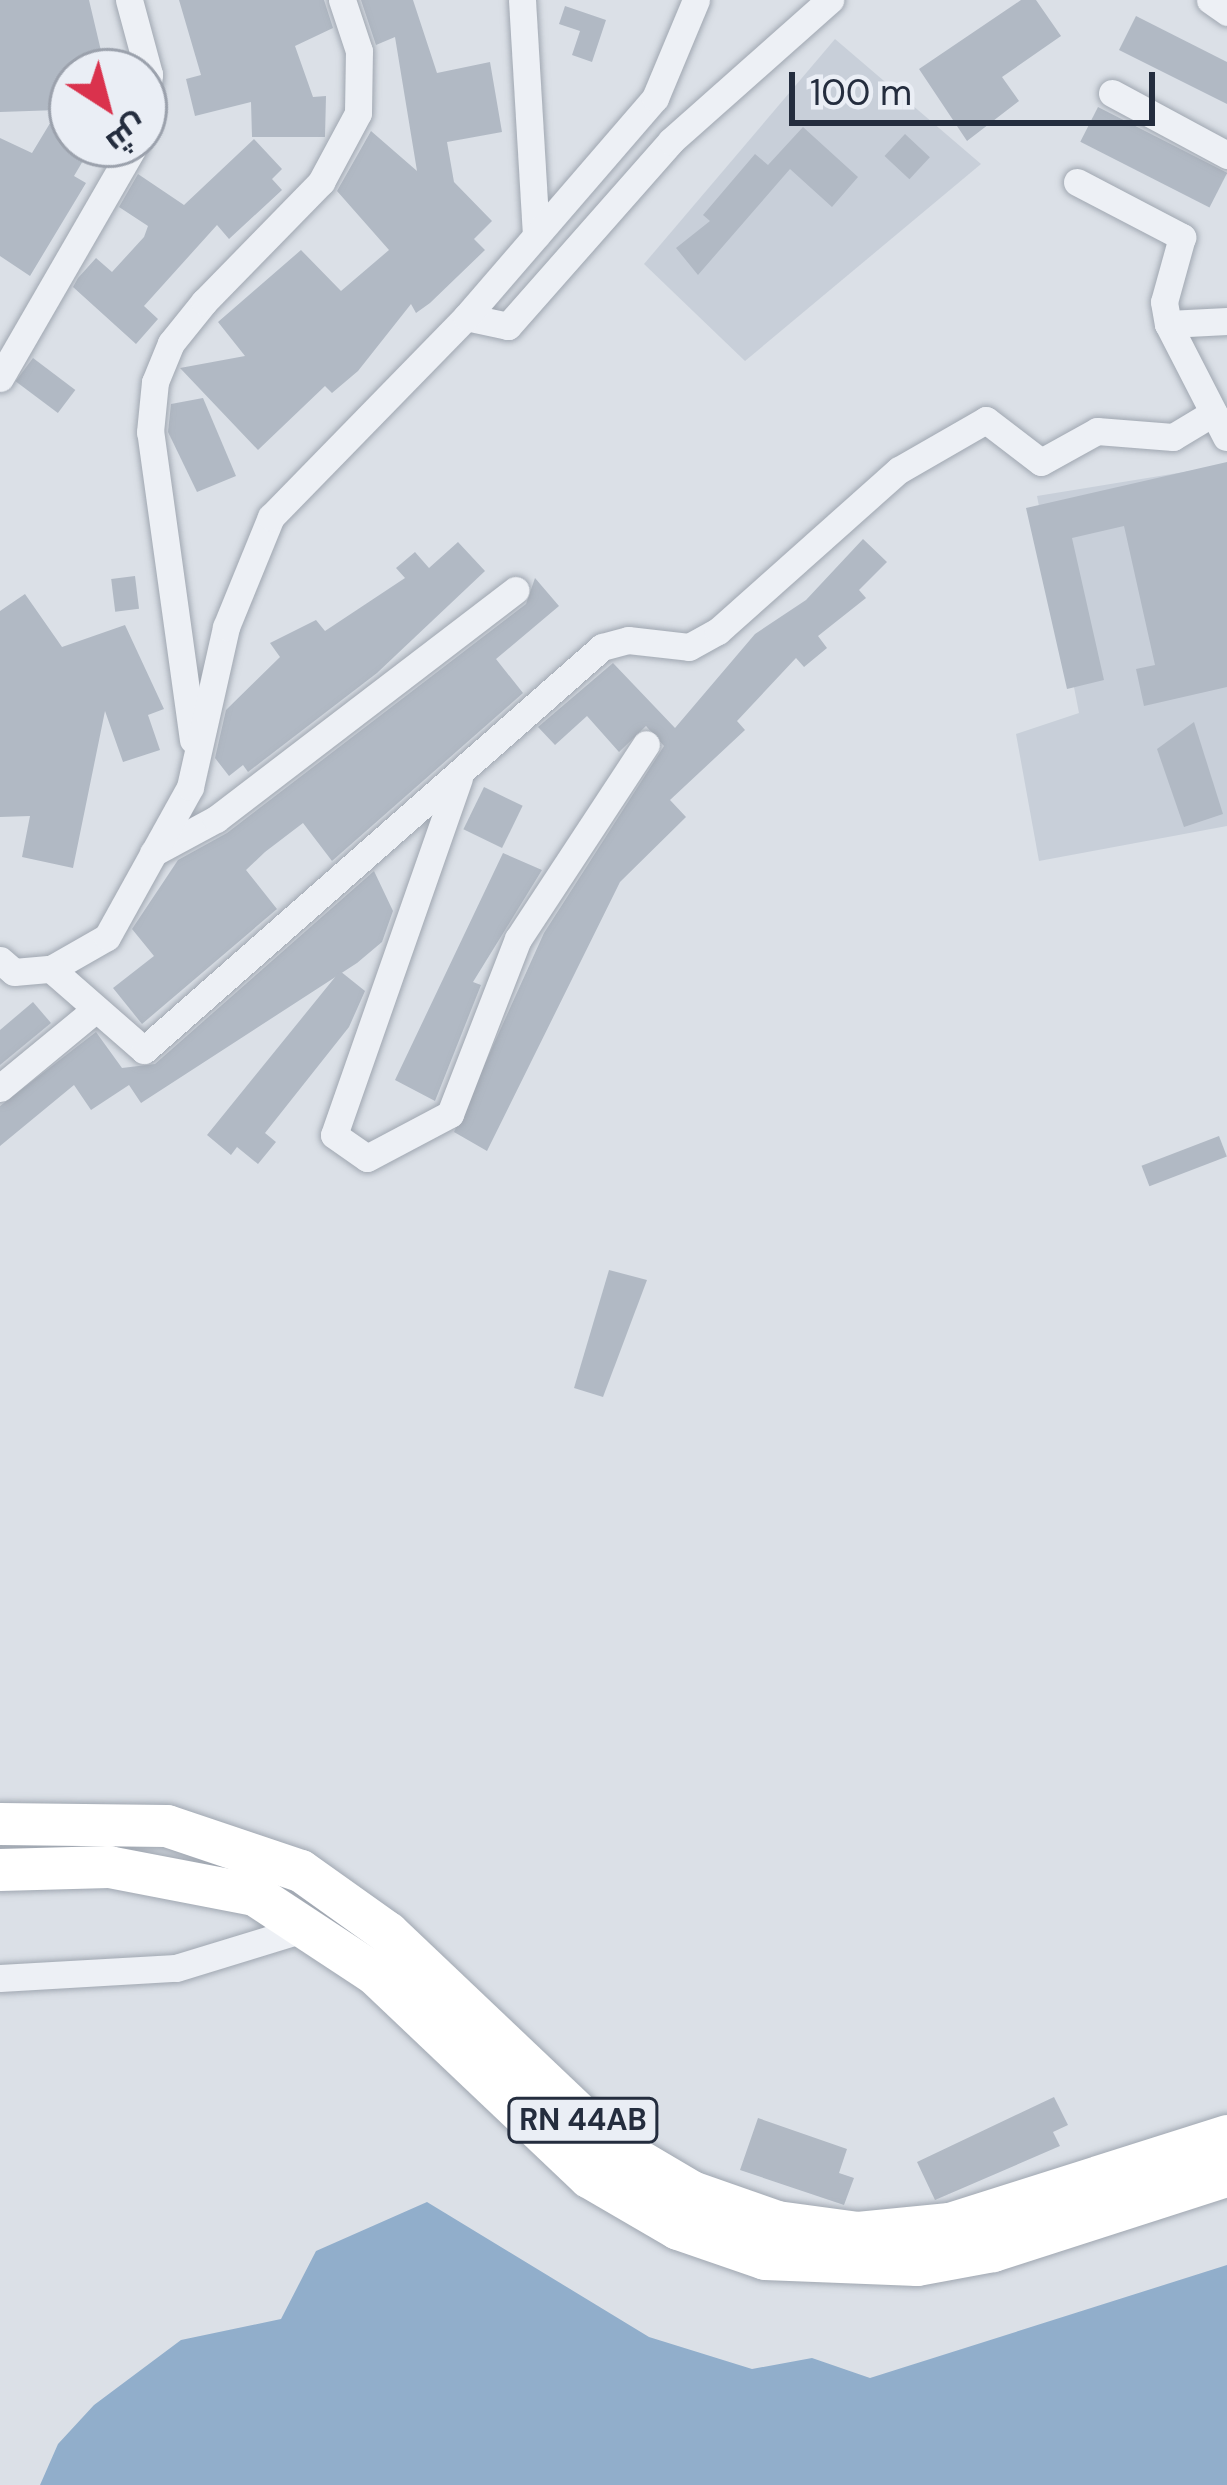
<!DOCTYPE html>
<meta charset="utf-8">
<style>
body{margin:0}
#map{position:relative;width:1227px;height:2485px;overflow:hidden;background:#dbe0e7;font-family:"DM Sans",Cairo,sans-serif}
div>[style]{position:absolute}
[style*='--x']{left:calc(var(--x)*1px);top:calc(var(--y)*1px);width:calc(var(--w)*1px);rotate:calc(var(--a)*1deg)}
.built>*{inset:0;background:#c8cfd9}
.water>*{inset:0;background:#91aecb}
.building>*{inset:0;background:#b1b9c4;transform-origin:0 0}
.roads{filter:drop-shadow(0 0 3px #a0a7b1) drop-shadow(0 0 3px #a0a7b1)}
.minor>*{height:27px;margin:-13.5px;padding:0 13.5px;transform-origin:13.5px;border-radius:13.5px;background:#edf0f5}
.highway>*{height:42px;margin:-21px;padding:0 21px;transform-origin:21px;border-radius:21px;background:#fff}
span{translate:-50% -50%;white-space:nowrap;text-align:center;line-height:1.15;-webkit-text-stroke:9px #eaeef5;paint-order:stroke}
.shield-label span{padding:3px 9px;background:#eaeef5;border:3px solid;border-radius:9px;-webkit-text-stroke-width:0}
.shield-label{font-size:30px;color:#242d3e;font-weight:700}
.north{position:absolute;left:48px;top:48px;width:120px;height:120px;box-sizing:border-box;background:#eaeef5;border:3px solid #9ba1ac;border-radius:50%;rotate:144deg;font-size:33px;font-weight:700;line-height:48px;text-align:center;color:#242d3e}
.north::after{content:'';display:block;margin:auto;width:42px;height:54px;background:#da324d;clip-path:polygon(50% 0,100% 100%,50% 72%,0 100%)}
.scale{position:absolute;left:789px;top:72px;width:366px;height:54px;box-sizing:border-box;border:6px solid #242d3e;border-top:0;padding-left:15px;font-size:36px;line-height:42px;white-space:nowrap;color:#242d3e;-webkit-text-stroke:9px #eaeef5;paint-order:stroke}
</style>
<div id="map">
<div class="built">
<i style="clip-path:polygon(835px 39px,981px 164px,745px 361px,644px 264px)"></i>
<i style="clip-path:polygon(1227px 465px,1227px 826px,1039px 861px,1016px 734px,1079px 713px,1037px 496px)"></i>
</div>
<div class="water">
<i style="clip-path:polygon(427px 2202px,649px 2337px,752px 2369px,812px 2358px,870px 2378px,1227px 2265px,1227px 2485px,40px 2485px,58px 2444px,94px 2405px,181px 2340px,281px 2319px,316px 2251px)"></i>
</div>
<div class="building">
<i style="clip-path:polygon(0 0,89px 0,106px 72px,72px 72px,72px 144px,93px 144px,74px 176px,86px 183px,30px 276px,0 256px,0 138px,32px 153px,58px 110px,0 112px)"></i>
<i style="clip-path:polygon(179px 0,324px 0,333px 28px,295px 46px,313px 97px,326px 96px,325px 137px,252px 137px,251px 102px,195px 116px,186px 79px,201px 75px)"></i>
<i style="clip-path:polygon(361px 0,413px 0,437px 73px,490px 62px,502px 132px,447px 142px,454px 182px,492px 221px,474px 239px,485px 250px,430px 303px,416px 313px,411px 304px,358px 371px,332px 393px,325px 386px,258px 450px,180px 368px,245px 356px,218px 322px,301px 250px,341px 291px,389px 250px,337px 191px,371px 131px,417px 171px,395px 37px,376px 45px)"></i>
<i style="clip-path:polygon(1021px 0,1036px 0,1061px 36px,1002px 77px,1019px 101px,967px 141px,919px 69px)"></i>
<i style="clip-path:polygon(565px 6px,606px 20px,592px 62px,572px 55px,580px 31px,559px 24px)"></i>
<i style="clip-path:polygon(1136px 16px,1227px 62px,1227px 104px,1119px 50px)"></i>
<i style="left:1098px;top:107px;width:145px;height:39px;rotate:27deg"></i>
<i style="clip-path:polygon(803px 127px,858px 177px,832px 207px,790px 169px,698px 275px,676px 248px,710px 221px,703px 215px,755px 154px,768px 165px)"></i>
<i style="left:905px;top:134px;width:34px;height:30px;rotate:43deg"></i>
<i style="clip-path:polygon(254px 139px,282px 169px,272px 179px,282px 190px,229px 239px,217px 225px,144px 306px,158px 319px,136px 344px,73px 287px,78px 278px,96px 258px,112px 272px,144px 237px,148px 226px,119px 207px,138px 174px,184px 205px)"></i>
<i style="left:33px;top:358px;width:53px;height:29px;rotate:37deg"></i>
<i style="clip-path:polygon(203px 398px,236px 476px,197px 492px,168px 432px,171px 404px)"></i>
<i style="clip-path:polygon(1227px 462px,1227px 687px,1144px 706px,1136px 669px,1155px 665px,1124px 526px,1072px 538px,1104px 680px,1067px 689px,1026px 508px)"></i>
<i style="clip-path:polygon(863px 539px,887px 562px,859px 590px,866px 598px,818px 636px,827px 648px,804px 667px,796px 658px,737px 721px,745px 730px,670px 800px,686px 817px,620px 882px,487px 1151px,454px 1132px,544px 933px,664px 746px,646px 726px,619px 752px,587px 716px,555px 745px,538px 727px,613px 663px,675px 728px,755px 634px,806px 600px)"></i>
<i style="clip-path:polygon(458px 542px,485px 571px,377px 673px,248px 772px,243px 765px,229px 776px,215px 758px,226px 710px,280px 657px,270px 643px,316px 620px,325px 631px,405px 578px,396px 568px,415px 552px,429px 568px)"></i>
<i style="left:135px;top:576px;width:33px;height:24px;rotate:83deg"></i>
<i style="clip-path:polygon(535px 578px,559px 606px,496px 659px,523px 693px,332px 861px,303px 823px,265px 852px,246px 870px,277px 909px,142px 1024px,113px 988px,154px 956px,132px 929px,178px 860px,227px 833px,526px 604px)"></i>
<i style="clip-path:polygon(25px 594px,62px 647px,125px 625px,164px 709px,148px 715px,160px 750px,123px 762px,105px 711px,73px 868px,22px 857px,30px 816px,0 817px,0 611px)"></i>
<i style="clip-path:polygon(1194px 722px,1223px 814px,1184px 827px,1157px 749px)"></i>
<i style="left:484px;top:787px;width:43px;height:47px;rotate:26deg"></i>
<i style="clip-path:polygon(503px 853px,542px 870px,473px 982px,481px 985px,435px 1101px,395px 1080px)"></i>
<i style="clip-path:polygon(374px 871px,393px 911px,382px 942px,357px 963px,141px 1103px,129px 1085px,91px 1110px,74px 1085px,0 1146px,0 1106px,96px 1032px,122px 1068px,155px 1064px)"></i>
<i style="clip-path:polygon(340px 971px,365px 991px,349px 1027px,265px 1133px,276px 1142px,258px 1164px,237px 1147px,231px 1155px,207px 1135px)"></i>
<i style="clip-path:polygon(33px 1002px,51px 1023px,0 1065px,0 1030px)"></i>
<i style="left:1219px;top:1136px;width:22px;height:83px;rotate:69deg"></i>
<i style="clip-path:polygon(609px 1270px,647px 1280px,603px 1397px,574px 1388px)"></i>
<i style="clip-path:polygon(1054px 2097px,1068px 2125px,1053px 2132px,1060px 2146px,935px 2200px,917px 2162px)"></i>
<i style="clip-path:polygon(758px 2118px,847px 2149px,839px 2173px,854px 2178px,844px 2205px,740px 2170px)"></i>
</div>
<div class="roads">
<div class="minor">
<i style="--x:129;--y:0;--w:77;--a:74.9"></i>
<i style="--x:149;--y:74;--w:53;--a:95.4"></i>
<i style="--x:522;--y:0;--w:236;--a:86.6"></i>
<i style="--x:1210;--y:0;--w:21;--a:35"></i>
<i style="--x:1112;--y:93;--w:131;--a:28.3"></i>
<i style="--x:1077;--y:182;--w:119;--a:27.6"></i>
<i style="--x:1182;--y:237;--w:67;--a:105.5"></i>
<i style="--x:1164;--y:302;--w:22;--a:80"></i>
<i style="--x:1168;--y:324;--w:59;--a:-2.9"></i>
<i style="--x:466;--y:317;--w:43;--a:12.1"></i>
<i style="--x:508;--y:326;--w:247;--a:-48.6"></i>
<i style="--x:671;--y:141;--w:213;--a:-41.6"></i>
<i style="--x:1168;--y:324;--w:127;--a:62.8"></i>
<i style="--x:0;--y:378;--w:270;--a:-60"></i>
<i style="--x:193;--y:740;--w:311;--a:-97.9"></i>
<i style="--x:150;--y:432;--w:50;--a:-84.3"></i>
<i style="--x:155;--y:382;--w:42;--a:-67.7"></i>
<i style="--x:171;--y:343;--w:53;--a:-51.2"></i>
<i style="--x:204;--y:302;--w:168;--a:-45.7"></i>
<i style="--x:321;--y:182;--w:78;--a:-61.8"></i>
<i style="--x:358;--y:113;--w:62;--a:-89.1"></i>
<i style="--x:359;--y:51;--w:54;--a:-108.4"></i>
<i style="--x:459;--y:778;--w:378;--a:109.3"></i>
<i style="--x:334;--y:1135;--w:40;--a:34.9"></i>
<i style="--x:367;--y:1158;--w:94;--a:-27.9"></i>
<i style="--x:450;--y:1114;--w:188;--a:-68.8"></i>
<i style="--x:518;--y:939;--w:233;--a:-56.7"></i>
<i style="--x:153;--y:853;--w:72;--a:-28.4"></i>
<i style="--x:216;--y:819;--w:377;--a:-37.4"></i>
<i style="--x:0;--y:960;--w:18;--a:41"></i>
<i style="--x:14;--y:972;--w:37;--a:-5"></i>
<i style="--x:51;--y:969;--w:64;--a:-29.7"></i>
<i style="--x:107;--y:937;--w:171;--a:-61"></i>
<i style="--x:190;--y:787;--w:164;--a:-77.3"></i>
<i style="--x:226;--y:627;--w:119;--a:-67.8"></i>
<i style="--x:271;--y:517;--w:279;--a:-45.7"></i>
<i style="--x:466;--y:317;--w:289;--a:-49.2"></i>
<i style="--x:655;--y:98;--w:106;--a:-67.3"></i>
<i style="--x:51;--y:969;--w:123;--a:41.1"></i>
<i style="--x:144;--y:1050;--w:610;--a:-41.34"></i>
<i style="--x:602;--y:647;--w:27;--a:-15"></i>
<i style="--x:628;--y:640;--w:61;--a:6.5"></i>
<i style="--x:689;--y:647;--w:33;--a:-29"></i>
<i style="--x:718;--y:631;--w:242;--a:-41.7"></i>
<i style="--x:899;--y:470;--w:100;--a:-29.9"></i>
<i style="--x:986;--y:420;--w:69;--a:37.4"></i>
<i style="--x:1041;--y:462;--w:64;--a:-29"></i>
<i style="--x:1097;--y:431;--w:76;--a:4.5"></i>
<i style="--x:1173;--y:437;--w:47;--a:-31"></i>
<i style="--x:0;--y:1088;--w:124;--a:-39.5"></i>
<i style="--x:0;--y:1978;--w:176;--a:-3.3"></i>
<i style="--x:176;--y:1968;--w:143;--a:-17"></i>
</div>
<div class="highway">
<i style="--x:0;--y:1824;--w:167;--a:0.7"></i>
<i style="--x:167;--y:1826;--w:141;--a:18.6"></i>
<i style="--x:301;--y:1871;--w:107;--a:35.5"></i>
<i style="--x:388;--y:1933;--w:305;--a:43.5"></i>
<i style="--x:609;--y:2143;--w:96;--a:30.6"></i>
<i style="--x:692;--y:2192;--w:90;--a:19.4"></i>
<i style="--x:777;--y:2222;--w:82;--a:7.7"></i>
<i style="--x:858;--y:2233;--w:92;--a:-5.6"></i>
<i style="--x:950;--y:2224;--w:291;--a:-17.6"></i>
<i style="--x:0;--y:1870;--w:109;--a:-1.6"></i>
<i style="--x:109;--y:1867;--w:149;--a:10.9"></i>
<i style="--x:255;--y:1895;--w:144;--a:33.4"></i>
<i style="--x:375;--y:1974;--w:295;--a:43.5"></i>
<i style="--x:589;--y:2177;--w:103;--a:30.3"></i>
<i style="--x:678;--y:2229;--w:92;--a:19"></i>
<i style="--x:765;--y:2259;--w:152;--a:2.3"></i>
<i style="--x:917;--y:2265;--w:77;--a:-10.4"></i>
<i style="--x:993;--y:2251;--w:246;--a:-17.8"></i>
</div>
</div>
<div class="shield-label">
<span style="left:583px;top:2120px">RN 44AB</span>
</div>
<div class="north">ش</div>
<div class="scale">100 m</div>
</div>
